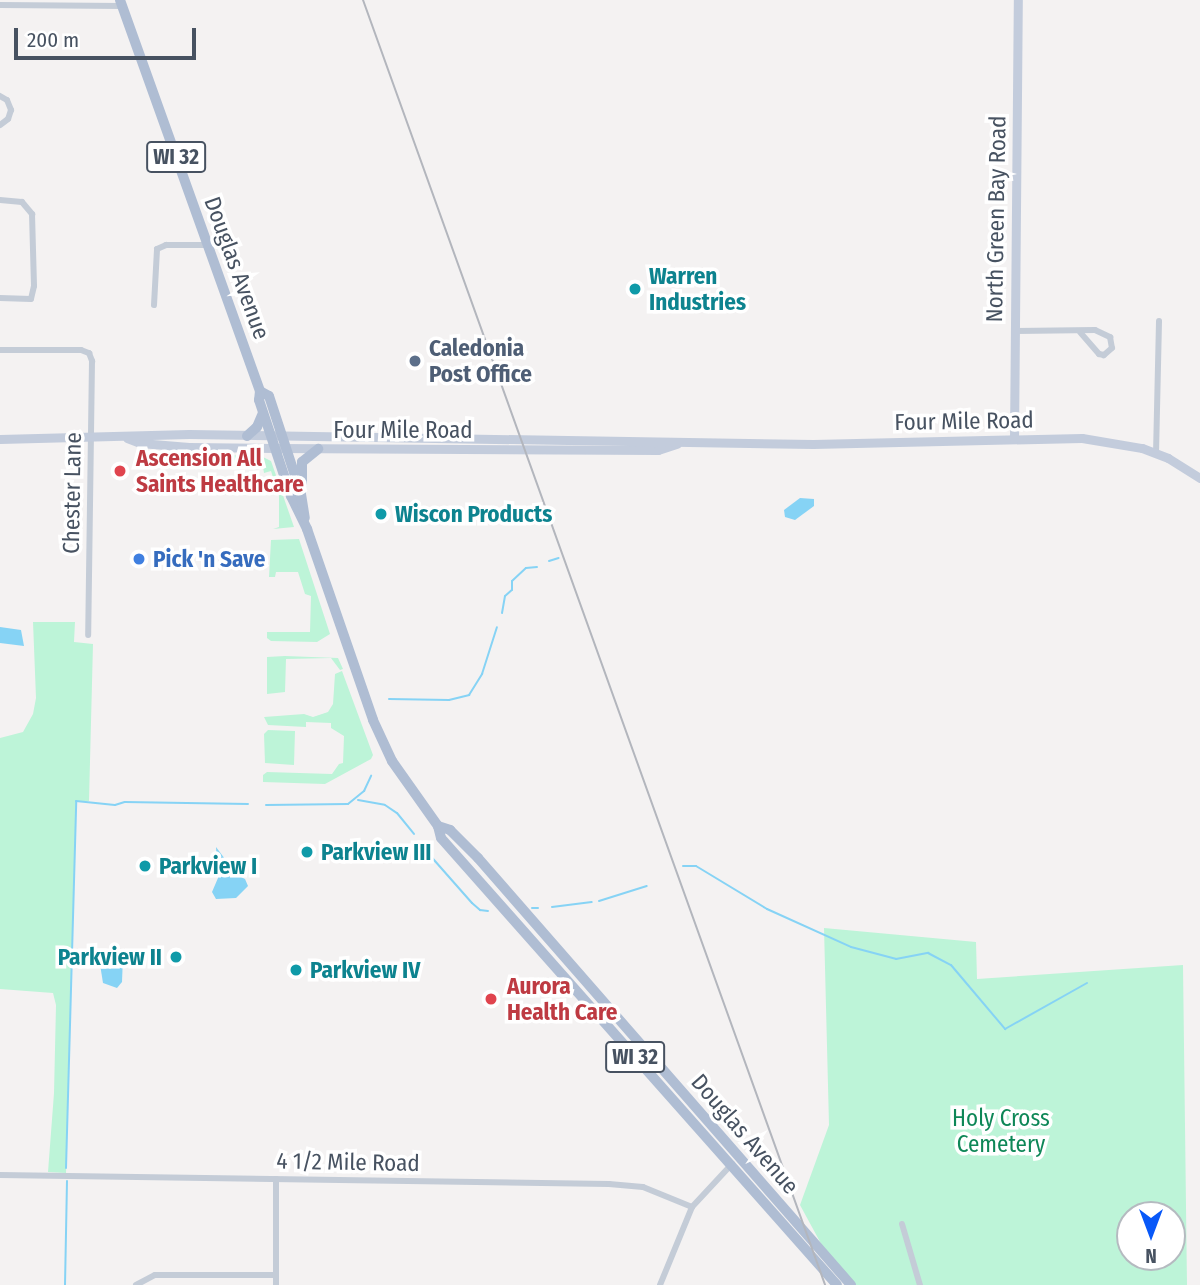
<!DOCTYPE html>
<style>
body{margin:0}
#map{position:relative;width:1200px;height:1285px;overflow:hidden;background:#f4f2f2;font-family:"Fira Sans Condensed",sans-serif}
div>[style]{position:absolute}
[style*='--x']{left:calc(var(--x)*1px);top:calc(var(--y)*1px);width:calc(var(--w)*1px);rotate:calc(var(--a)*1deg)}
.green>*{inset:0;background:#bdf4d8}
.water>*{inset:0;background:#86d3f5}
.stream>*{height:2px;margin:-1px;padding:0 1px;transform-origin:1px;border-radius:1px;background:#86d3f5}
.street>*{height:6px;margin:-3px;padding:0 3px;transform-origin:3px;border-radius:3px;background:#c4ccd7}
.secondary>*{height:9px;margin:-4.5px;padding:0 4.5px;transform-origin:4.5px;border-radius:4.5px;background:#c3ccdc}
.primary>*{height:10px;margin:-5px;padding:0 5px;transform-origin:5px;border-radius:5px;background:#afbdd3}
.rail>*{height:2px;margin:-1px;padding:0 1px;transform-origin:1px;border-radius:1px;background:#b3b6bd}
.dots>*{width:19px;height:19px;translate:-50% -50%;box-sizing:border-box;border:4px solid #fff;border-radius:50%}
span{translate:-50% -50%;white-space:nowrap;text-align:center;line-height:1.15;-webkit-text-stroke:7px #fff;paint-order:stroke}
.shield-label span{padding:2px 5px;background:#fff;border:2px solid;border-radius:5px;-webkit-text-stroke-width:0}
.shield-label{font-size:21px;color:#475261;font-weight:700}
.street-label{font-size:23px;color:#475261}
.culture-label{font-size:23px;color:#0d838f;font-weight:700}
.left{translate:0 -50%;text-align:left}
.right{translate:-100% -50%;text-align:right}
.service-label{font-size:23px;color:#4e5e75;font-weight:700}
.health-label{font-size:23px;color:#be3a42;font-weight:700}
.shop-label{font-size:23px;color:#366cbe;font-weight:700}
.park-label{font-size:23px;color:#0e8757}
.north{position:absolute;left:1116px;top:1201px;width:70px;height:70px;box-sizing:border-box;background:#fff;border:2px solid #b5bac0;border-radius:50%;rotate:180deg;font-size:19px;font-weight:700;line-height:28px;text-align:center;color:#475261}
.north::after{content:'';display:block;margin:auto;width:24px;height:32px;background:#0858f8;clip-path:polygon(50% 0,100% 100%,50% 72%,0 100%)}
.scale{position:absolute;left:14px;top:28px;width:182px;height:32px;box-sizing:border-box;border:4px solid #475261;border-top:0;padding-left:9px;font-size:21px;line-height:24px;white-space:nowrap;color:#475261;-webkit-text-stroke:5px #fff;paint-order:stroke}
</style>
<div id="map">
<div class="green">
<i style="clip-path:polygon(219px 455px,261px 456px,271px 461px,294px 527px,273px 529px,279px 527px,279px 496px,271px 471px,264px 473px,263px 467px,222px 465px,221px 470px)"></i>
<i style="clip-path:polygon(299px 539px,330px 634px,317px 642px,271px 641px,267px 638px,267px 632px,310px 632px,311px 596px,305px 594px,298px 572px,276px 572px,275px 577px,269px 577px,271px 540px)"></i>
<i style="clip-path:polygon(33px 622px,75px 622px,74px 642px,93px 644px,89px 801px,76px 802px,66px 1173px,48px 1172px,54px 1093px,56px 1005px,53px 993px,0 989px,0 738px,23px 732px,33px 714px,36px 698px)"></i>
<i style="clip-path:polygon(285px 656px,338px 658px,343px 669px,340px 670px,331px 658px,286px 659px,285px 692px,267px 694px,267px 657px)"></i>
<i style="clip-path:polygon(342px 671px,373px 755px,371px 759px,325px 784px,263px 782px,263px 775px,267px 772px,332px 774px,339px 764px,343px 763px,344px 736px,331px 728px,331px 723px,306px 722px,306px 727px,268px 725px,264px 717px,304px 714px,313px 717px,328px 712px,333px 704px,335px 674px)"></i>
<i style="clip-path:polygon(268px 730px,295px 731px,294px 765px,265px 763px,264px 734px)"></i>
<i style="clip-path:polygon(evenodd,824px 928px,976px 942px,977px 979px,1183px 965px,1187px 1285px,851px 1285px,831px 1262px,800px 1205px,829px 1125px,824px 928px,1130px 1215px,1172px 1215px,1172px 1257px,1130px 1257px,1130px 1215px)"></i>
</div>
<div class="water">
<i style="clip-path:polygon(800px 498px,814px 499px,814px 506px,795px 520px,785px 517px,784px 510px)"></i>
<i style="clip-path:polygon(0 627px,21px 630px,24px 646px,0 643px)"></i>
<i style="clip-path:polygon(216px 847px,237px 875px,245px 879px,248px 886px,236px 898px,216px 899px,212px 892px,218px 878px)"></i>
<i style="clip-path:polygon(104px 951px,115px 951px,123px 956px,122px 982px,117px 988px,103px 983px,99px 958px)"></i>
</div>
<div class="stream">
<i style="--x:549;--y:561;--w:10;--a:-17"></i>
<i style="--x:502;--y:613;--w:17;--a:-80"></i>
<i style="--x:505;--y:596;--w:9;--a:-41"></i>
<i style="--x:512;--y:590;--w:9;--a:-90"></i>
<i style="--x:512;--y:581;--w:19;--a:-43"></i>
<i style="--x:526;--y:568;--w:11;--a:-5"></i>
<i style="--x:389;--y:699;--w:60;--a:1"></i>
<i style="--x:449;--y:700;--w:21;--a:-14"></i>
<i style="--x:469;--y:695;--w:25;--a:-58"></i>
<i style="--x:482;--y:674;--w:49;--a:-72.3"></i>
<i style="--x:358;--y:800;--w:27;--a:10"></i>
<i style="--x:385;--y:805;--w:14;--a:34"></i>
<i style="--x:397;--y:813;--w:27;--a:51"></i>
<i style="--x:266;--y:805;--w:82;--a:-0.7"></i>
<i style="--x:348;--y:804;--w:21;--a:-39"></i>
<i style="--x:364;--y:791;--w:17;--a:-65"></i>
<i style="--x:427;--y:852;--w:68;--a:48.6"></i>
<i style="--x:472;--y:903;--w:11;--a:41"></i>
<i style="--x:480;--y:910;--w:8;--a:7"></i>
<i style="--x:683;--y:866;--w:13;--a:0"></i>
<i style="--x:696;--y:866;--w:83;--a:31.2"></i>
<i style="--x:767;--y:909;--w:92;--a:24.3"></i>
<i style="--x:851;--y:947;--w:47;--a:14.9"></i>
<i style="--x:896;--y:959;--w:33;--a:-11"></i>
<i style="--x:928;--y:953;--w:26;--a:28"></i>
<i style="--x:951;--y:965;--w:84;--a:49.8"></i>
<i style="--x:1005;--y:1029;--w:94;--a:-29.3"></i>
<i style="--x:599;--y:901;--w:50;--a:-17.4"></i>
<i style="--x:552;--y:907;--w:40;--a:-7.1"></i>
<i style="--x:532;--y:908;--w:6;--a:0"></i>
<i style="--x:66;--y:1168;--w:367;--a:-88.4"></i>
<i style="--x:76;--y:801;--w:39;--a:6"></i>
<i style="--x:115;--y:805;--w:10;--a:-17"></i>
<i style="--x:125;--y:802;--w:123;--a:0.9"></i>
<i style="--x:65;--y:1285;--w:104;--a:-88.9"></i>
</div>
<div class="street">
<i style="--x:0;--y:5;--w:122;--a:0.5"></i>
<i style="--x:0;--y:96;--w:8;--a:30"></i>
<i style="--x:7;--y:100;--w:11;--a:68"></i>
<i style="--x:11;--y:110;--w:9;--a:108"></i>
<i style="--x:8;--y:119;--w:10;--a:143"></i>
<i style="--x:0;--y:200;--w:22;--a:5"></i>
<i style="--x:22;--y:202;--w:16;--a:50"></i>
<i style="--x:32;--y:214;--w:72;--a:88.4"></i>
<i style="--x:34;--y:286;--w:13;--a:103"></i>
<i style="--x:31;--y:299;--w:31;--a:-178"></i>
<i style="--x:154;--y:305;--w:56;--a:-86.9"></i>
<i style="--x:157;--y:249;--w:10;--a:-24"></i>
<i style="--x:166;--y:245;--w:41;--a:0"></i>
<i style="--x:1014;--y:331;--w:81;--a:-0.7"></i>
<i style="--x:1095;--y:330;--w:17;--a:25"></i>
<i style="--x:1110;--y:337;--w:11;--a:80"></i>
<i style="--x:1112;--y:348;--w:11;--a:139"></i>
<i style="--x:1104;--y:355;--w:5;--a:-169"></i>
<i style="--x:1099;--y:354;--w:29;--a:-131"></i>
<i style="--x:0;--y:350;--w:81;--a:0"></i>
<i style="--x:81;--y:350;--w:9;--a:21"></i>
<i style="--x:89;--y:353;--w:9;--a:69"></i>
<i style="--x:92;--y:361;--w:274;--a:90.8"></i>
<i style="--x:1156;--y:454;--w:133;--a:-88.7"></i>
<i style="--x:0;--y:1175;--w:609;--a:0.85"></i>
<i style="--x:609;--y:1184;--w:34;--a:5"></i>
<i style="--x:643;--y:1187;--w:53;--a:22.2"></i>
<i style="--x:902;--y:1224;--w:64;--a:73.6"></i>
<i style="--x:136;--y:1285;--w:21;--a:-28"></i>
<i style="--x:155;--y:1275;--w:121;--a:0"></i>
<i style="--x:276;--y:1285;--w:106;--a:-90"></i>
<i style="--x:660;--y:1285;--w:84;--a:-67.7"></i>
<i style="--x:692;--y:1207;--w:59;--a:-47.1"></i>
</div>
<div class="secondary">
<i style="--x:127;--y:438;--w:14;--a:21"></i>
<i style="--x:140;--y:443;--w:49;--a:4.7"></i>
<i style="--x:189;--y:447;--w:86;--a:0.7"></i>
<i style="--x:275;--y:448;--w:383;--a:0.3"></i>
<i style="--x:658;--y:450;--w:20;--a:-18"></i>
<i style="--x:0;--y:439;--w:189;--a:-1.5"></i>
<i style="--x:189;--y:434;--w:624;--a:0.92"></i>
<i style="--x:813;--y:444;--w:269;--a:-1.3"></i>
<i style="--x:1082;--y:438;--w:61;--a:9.5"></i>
<i style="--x:1142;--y:448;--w:28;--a:21"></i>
<i style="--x:1168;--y:458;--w:38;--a:32"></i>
<i style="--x:1014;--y:439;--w:439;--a:-89.5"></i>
</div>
<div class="primary">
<i style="--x:120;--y:0;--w:415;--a:70.3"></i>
<i style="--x:260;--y:391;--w:9;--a:96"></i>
<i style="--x:259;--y:400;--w:101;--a:71.6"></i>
<i style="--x:291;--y:496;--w:37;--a:64"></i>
<i style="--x:307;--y:529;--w:202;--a:70.9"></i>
<i style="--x:373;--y:720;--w:45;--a:65.1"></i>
<i style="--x:392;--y:761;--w:80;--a:54.7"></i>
<i style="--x:438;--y:826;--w:12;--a:76"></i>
<i style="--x:441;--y:838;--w:597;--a:48.46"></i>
<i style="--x:260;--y:391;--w:10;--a:29"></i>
<i style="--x:269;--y:396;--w:103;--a:71.9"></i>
<i style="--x:301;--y:494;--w:24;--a:81"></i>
<i style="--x:247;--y:436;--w:13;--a:-42"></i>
<i style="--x:257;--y:427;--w:15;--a:-67"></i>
<i style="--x:302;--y:485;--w:23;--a:-90"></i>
<i style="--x:302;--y:462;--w:21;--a:-39"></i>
<i style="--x:438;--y:826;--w:13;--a:18"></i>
<i style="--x:450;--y:830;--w:40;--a:45"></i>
<i style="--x:478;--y:858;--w:567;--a:48.86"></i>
</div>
<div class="rail">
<i style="--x:363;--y:0;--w:1366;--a:70.22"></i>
</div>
<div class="dots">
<i style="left:635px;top:289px;background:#0f9aa8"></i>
<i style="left:415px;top:361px;background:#5c6f8a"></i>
<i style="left:120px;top:471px;background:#e0444e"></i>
<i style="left:381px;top:514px;background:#0f9aa8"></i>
<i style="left:139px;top:559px;background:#3f7fe0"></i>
<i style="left:307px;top:852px;background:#0f9aa8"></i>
<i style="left:145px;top:866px;background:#0f9aa8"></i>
<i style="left:176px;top:957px;background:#0f9aa8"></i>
<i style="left:296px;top:970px;background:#0f9aa8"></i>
<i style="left:491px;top:999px;background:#e0444e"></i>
</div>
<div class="shield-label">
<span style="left:176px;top:157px">WI 32</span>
<span style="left:635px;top:1057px">WI 32</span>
</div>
<div class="street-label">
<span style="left:996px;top:219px;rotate:-89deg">North Green Bay Road</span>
<span style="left:237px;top:268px;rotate:70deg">Douglas Avenue</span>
<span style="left:964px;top:421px;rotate:-1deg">Four Mile Road</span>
<span style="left:403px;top:430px">Four Mile Road</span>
<span style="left:72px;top:493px;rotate:-89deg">Chester Lane</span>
<span style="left:745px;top:1134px;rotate:49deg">Douglas Avenue</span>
<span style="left:348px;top:1162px;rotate:1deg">4 1/2 Mile Road</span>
</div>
<div class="culture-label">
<span class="left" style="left:649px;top:289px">Warren<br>Industries</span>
<span class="left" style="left:395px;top:514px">Wiscon Products</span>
<span class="left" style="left:321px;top:852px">Parkview III</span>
<span class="left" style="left:159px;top:866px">Parkview I</span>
<span class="right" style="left:162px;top:957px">Parkview II</span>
<span class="left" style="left:310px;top:970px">Parkview IV</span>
</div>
<div class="service-label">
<span class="left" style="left:429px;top:361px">Caledonia<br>Post Office</span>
</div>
<div class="health-label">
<span class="left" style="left:136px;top:471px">Ascension All<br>Saints Healthcare</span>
<span class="left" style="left:507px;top:999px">Aurora<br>Health Care</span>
</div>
<div class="shop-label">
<span class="left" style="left:153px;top:559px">Pick 'n Save</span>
</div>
<div class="park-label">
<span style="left:1001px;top:1131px">Holy Cross<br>Cemetery</span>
</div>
<div class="north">N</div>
<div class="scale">200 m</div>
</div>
